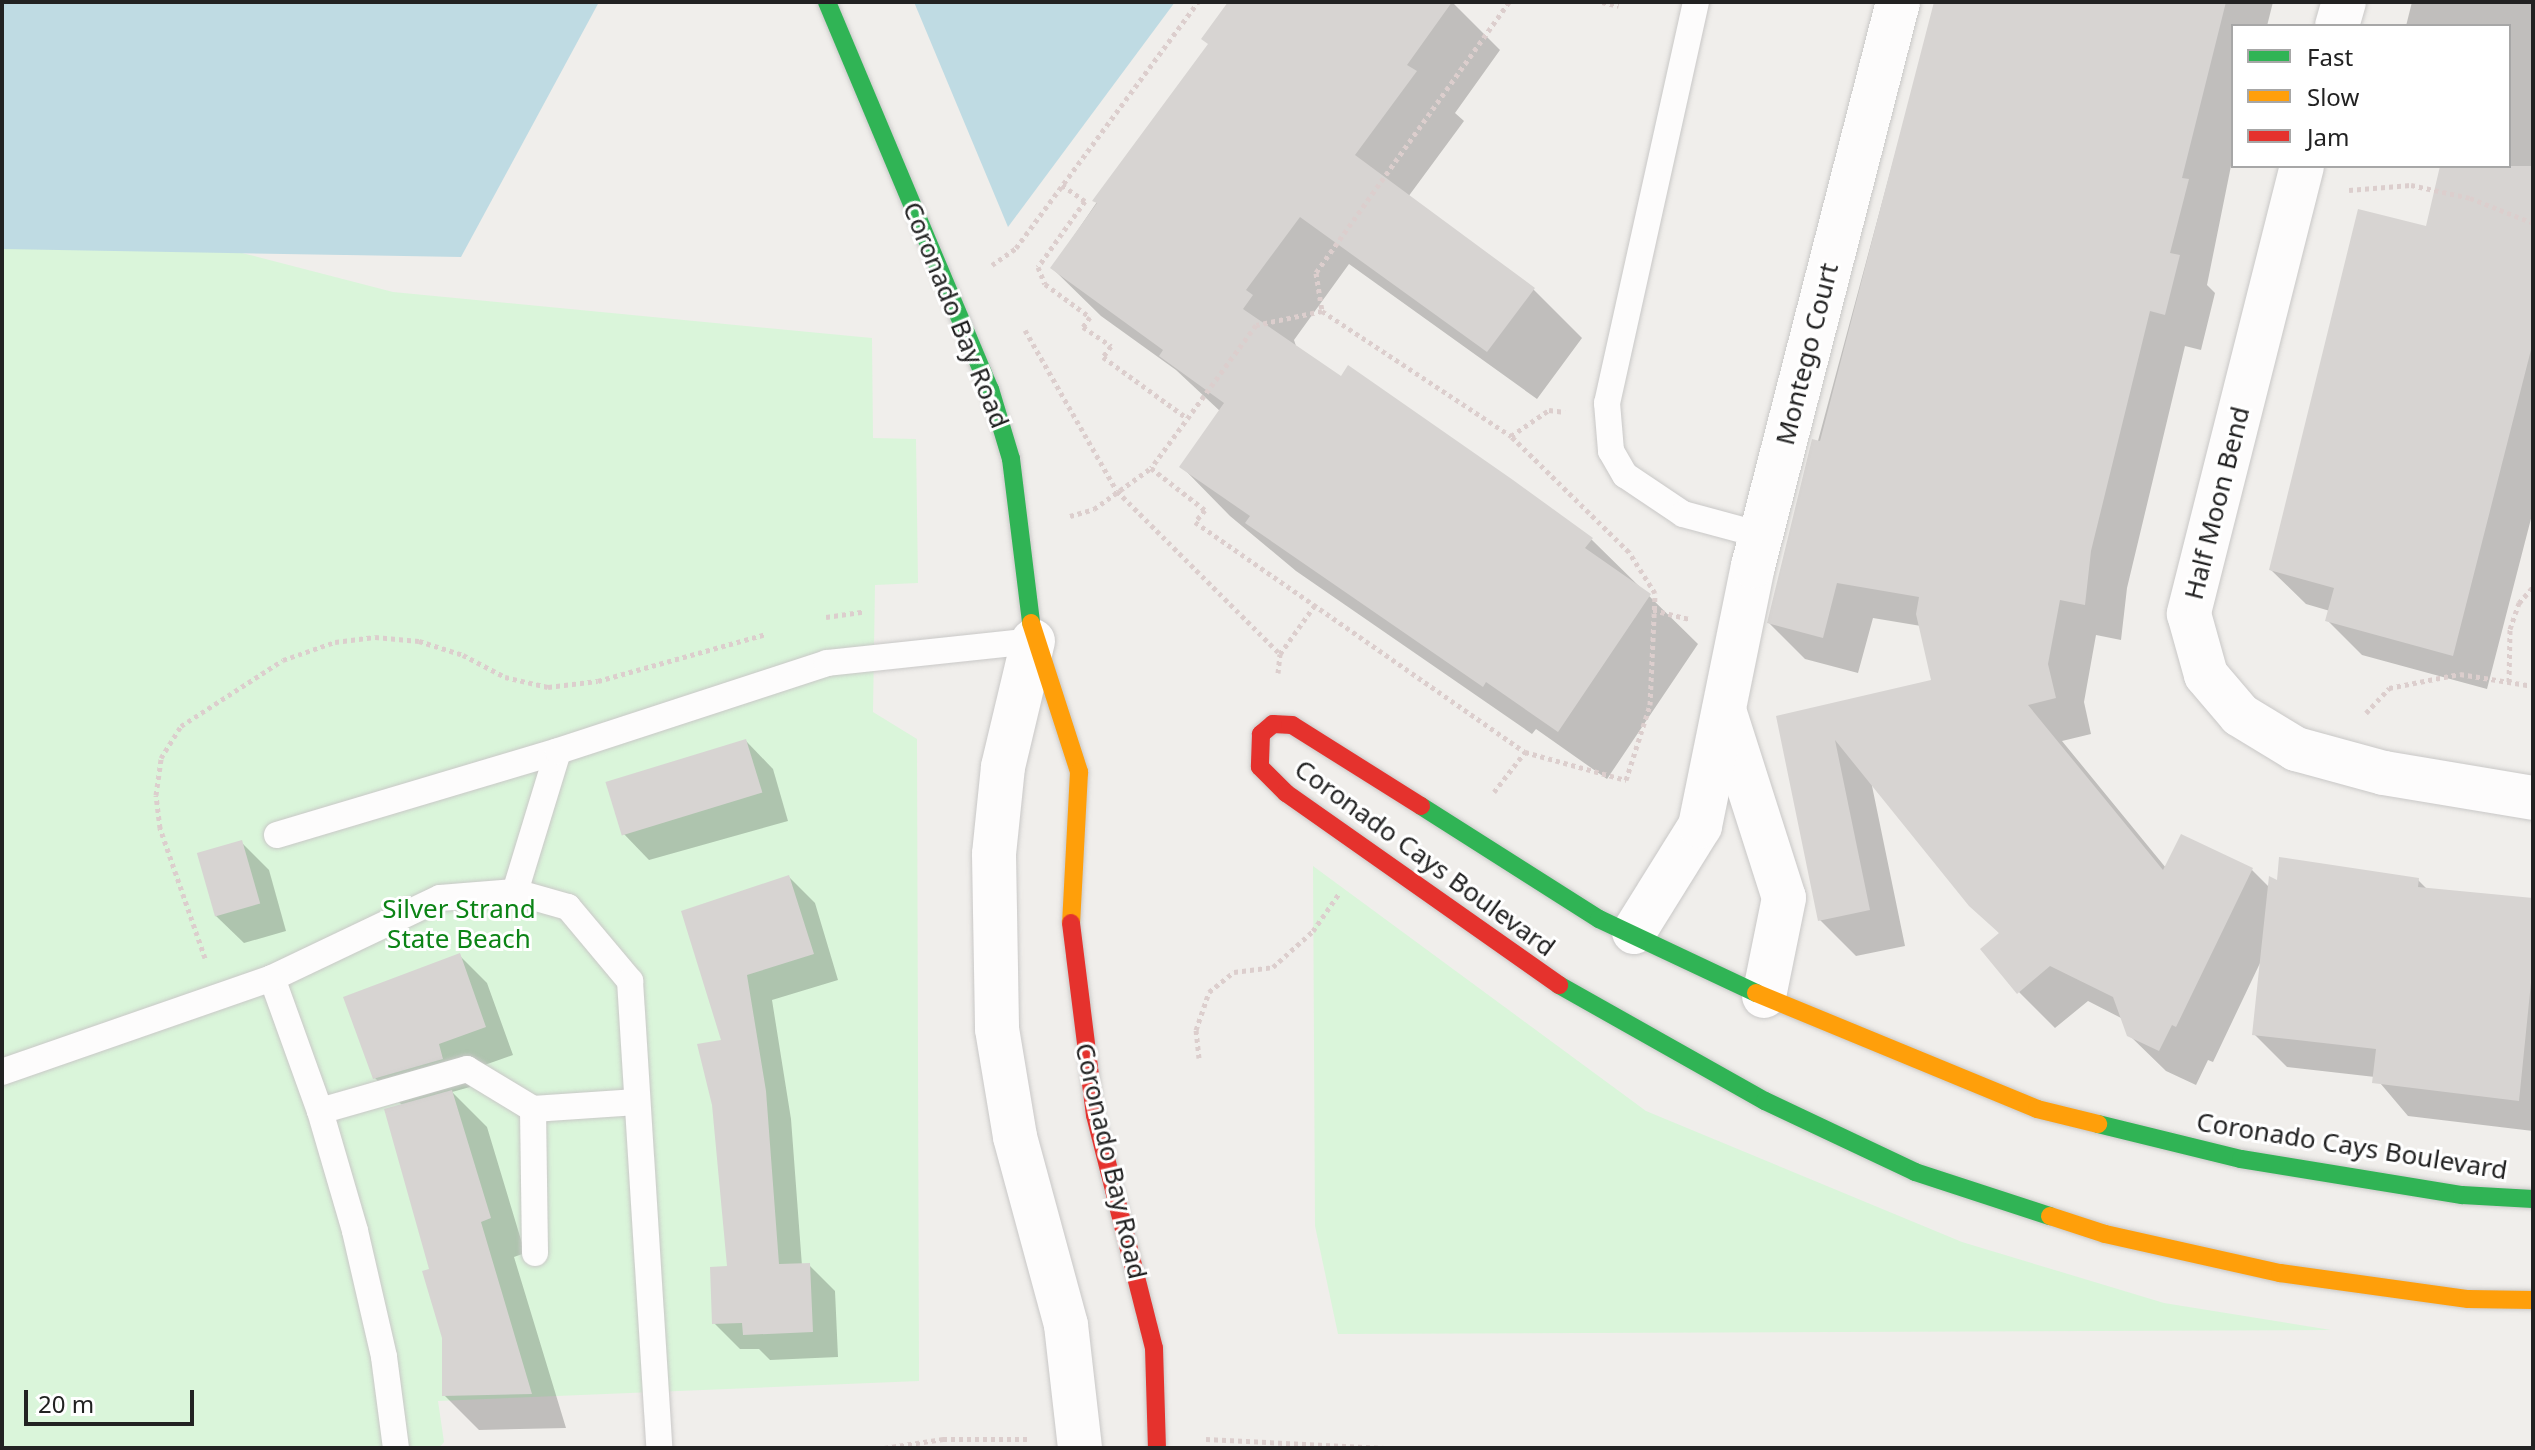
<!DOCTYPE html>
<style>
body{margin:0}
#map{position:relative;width:2535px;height:1450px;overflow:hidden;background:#f0eeeb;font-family:"Noto Sans",sans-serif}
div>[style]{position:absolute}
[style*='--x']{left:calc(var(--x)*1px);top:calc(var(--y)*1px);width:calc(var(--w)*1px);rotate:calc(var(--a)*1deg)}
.park>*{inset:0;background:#daf5da}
.water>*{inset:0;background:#bfdbe3}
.shadow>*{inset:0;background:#0003}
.building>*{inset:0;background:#d7d4d2;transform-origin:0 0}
.path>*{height:5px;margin-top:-2.5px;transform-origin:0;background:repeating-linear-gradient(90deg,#dccecd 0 4px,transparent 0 8px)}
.roads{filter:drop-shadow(0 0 2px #c9c8c7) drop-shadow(0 0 2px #c9c8c7)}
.lane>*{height:26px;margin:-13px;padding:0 13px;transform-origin:13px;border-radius:13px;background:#fdfcfc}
.street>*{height:44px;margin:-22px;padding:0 22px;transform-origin:22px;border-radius:22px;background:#fdfcfc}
.fast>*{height:18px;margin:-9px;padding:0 9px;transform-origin:9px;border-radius:9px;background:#30b455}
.slow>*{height:18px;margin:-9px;padding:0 9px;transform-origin:9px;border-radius:9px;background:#ff9f0a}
.jam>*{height:18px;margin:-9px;padding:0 9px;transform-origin:9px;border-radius:9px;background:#e5322d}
span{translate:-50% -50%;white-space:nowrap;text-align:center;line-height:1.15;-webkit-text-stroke:6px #fff;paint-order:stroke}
.street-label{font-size:26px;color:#222}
.park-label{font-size:26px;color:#0c8416}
.frame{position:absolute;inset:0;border:4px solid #222;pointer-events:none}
.legend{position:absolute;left:2231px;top:24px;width:280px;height:144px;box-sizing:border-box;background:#fff;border:2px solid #a7a7a7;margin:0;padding:10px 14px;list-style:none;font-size:24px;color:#222}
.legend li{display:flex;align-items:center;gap:16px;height:40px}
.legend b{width:40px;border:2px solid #a7a7a7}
.scale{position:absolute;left:24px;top:1390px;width:170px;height:36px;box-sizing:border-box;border:4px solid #222;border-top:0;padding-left:10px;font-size:24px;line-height:28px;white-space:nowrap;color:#222;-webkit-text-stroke:6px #fff;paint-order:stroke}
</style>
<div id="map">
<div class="park">
<i style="clip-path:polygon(2px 191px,393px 292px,872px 338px,873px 438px,916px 439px,918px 583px,875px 585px,873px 712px,917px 739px,919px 1381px,438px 1401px,444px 1442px,439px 1448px,2px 1448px)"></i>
<i style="clip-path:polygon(1313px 866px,1646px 1111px,1962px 1242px,2164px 1303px,2331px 1330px,1338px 1334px,1315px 1226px)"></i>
</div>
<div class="water">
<i style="clip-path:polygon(2px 2px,599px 2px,461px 257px,2px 249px)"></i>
<i style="clip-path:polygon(914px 2px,1175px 2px,1008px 227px)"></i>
</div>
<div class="shadow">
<i style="clip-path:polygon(1244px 2px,1452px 2px,1500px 50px,1455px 113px,1464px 121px,1408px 197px,1533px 289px,1582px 338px,1537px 399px,1349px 264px,1294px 340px,1297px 349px,1592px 540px,1698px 644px,1607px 779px,1536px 729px,1532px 734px,1296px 571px,1230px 516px,1182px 467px,1221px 412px,1176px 370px,1101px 316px,1052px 268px,1148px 127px)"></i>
<i style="clip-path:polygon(1936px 2px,2273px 2px,2267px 26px,2233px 26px,2233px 156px,2207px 285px,2215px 293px,2201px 350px,2185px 346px,2127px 588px,2121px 640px,2096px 635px,2084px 702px,2091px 734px,2062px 741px,2166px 868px,2252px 870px,2270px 888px,2278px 883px,2418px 880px,2428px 890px,2533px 900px,2533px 1131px,2408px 1116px,2375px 1077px,2287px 1067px,2254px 1034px,2261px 961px,2213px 1062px,2208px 1060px,2196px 1085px,2166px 1071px,2129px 1035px,2123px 1019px,2088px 1001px,2055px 1028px,2019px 992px,2001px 935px,1871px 781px,1905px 946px,1856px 956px,1820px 920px,1779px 718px,1933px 682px,1921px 626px,1873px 618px,1858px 673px,1805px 659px,1769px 623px)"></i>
<i style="clip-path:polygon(2412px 2px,2533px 2px,2533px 511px,2487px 689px,2362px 655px,2327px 620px,2330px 611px,2306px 604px,2271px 570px,2427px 229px,2442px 166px,2509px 166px,2509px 26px,2406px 26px)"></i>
<i style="clip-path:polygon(746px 741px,773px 769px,788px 821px,649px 860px,622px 832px)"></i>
<i style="clip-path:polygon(241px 842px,269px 870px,286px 931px,244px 943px,216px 916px)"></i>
<i style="clip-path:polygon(789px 877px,815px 903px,838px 980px,772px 1000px,791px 1119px,802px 1266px,809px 1265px,835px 1291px,838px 1357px,770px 1360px,759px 1349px,740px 1349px,714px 1323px,729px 1268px,724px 1041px,683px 912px)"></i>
<i style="clip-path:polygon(460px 956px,487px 983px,513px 1055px,465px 1072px,470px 1087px,452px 1092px,487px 1127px,525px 1253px,514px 1257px,566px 1428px,479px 1430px,444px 1395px,444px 1338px,403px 1106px,375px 1078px)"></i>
</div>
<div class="building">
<i style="clip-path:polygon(1228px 2px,1452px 2px,1407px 65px,1417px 71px,1355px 155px,1535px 288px,1487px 352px,1300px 217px,1246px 290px,1253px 295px,1243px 309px,1341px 376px,1348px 365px,1513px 480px,1593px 538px,1585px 548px,1651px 594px,1558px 732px,1486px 682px,1483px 687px,1245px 523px,1250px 516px,1179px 467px,1224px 403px,1159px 356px,1163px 350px,1050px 268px,1097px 203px,1092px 201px,1208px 44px,1201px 39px)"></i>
<i style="clip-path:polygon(1934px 2px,2226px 2px,2182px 178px,2189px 179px,2170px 253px,2180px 255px,2165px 315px,2150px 311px,2091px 551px,2085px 605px,2060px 600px,2048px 664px,2056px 698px,2028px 705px,2163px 870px,2181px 834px,2253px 868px,2176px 1027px,2172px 1025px,2159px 1051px,2127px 1036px,2113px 997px,2050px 966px,2017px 994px,1980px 949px,1999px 933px,1969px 906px,1835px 740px,1870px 910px,1818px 921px,1776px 716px,1931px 680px,1916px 614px,1919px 597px,1837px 583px,1823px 638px,1767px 623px,1812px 439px,1820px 441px)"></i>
<i style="clip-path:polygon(2440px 166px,2533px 166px,2533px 342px,2453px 656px,2325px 621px,2334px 588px,2269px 570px,2358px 209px,2426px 226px)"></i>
<i style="left:746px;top:739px;width:56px;height:147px;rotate:73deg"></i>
<i style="left:242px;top:840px;width:66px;height:47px;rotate:74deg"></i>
<i style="clip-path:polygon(2279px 857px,2419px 878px,2418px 887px,2533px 898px,2533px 963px,2519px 1101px,2372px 1083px,2376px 1049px,2252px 1035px,2269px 876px,2277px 880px)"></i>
<i style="clip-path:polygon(789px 875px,814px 954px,747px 975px,766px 1091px,779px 1264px,810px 1263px,813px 1332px,743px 1335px,742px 1323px,712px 1324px,710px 1267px,727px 1266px,712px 1105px,697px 1044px,721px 1040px,681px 911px)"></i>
<i style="clip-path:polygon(460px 953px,486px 1027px,439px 1044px,443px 1059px,373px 1079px,343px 997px)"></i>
<i style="clip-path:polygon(452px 1090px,491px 1218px,481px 1222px,532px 1394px,442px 1396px,442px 1338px,422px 1271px,429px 1269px,384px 1109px)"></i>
</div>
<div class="path">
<i style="--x:1509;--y:2;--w:333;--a:125.5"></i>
<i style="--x:1316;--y:273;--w:38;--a:81"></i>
<i style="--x:1322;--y:311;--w:227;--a:33.5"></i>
<i style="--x:1511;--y:436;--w:46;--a:-34.4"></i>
<i style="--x:1549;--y:410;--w:16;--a:7"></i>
<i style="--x:1602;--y:2;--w:17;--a:13"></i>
<i style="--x:1062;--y:185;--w:28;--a:35"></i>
<i style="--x:1085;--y:201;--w:81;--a:125.5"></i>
<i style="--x:1038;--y:267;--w:18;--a:68"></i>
<i style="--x:1045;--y:284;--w:56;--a:36.3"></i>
<i style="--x:1090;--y:317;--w:12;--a:125"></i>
<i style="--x:1083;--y:327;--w:34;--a:34"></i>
<i style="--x:1111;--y:346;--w:14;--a:126"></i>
<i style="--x:1103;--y:357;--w:104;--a:36"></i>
<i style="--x:2349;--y:190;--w:62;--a:-4.6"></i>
<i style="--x:2411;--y:185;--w:60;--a:12.4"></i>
<i style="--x:2470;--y:198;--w:68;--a:21.6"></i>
<i style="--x:992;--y:265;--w:29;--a:-35"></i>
<i style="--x:1016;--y:248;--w:306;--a:-53.5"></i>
<i style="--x:1322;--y:311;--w:67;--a:168"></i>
<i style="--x:1256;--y:325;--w:177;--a:126.3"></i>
<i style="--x:1151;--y:468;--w:68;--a:37.9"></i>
<i style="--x:1205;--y:510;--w:16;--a:130"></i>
<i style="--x:1195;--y:522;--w:402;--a:34.9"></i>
<i style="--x:1525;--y:752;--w:105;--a:15.5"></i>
<i style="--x:1626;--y:780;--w:79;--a:-72.3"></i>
<i style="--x:1650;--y:705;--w:112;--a:-87.4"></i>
<i style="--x:1655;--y:593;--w:49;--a:-122.4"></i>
<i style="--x:1629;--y:552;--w:165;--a:-135.5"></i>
<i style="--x:1025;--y:330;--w:185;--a:60.3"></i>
<i style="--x:1117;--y:491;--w:231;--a:45"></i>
<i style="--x:1070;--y:516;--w:25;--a:-16"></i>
<i style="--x:1094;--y:509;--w:70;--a:-35.7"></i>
<i style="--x:1653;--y:610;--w:38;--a:14"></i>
<i style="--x:826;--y:617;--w:37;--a:-8"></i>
<i style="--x:1278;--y:673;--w:19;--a:-84"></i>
<i style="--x:1280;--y:654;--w:60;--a:-54.5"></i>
<i style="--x:2509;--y:682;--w:53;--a:-88.9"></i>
<i style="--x:2510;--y:629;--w:28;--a:-71"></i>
<i style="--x:2519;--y:603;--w:21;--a:-49"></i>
<i style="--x:2366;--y:713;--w:34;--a:-47"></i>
<i style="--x:2389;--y:688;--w:72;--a:-11.2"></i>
<i style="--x:2460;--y:674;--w:74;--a:9.3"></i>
<i style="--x:1494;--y:792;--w:51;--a:-52.2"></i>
<i style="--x:205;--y:958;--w:138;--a:-109.1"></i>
<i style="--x:160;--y:828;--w:33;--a:-97"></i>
<i style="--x:156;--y:795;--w:37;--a:-82"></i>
<i style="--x:161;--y:758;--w:38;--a:-58"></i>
<i style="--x:181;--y:726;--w:121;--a:-32.9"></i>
<i style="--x:283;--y:660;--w:55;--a:-19.1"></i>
<i style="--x:335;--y:642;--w:40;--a:-7.1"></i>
<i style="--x:375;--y:637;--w:44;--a:5.2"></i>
<i style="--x:419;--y:641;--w:46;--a:17.7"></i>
<i style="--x:463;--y:655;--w:47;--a:27.6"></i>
<i style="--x:505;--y:677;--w:44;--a:13.1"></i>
<i style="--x:548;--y:687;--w:50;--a:-6.8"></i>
<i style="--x:598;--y:681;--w:174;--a:-15.6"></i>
<i style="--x:1199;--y:1058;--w:28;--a:-96"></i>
<i style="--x:1196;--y:1030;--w:40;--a:-71.1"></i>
<i style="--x:1209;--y:992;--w:32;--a:-39"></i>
<i style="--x:1234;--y:972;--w:39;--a:-7"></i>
<i style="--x:1273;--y:967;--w:54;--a:-42"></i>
<i style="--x:1313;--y:931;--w:47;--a:-55.3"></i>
<i style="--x:1206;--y:1439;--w:179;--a:2.9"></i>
<i style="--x:884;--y:1448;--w:60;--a:-8.7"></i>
<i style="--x:943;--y:1439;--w:85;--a:0"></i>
</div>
<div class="roads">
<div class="lane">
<i style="--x:1696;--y:2;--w:411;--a:102.5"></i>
<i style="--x:1607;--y:403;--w:48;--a:85.2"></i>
<i style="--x:1611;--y:451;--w:28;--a:60"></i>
<i style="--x:1625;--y:475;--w:70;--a:33.9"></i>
<i style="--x:1683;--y:514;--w:81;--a:15.1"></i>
<i style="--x:277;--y:835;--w:293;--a:-16.6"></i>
<i style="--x:515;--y:892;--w:147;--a:-73"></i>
<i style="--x:558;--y:751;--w:283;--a:-18.1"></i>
<i style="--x:827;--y:663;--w:207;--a:-6.1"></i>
<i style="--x:272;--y:978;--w:141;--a:70.2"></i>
<i style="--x:320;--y:1111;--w:125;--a:73.7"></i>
<i style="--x:355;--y:1231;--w:129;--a:77"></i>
<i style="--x:384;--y:1357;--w:92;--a:82.5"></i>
<i style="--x:2;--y:1072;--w:286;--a:-19.2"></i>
<i style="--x:272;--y:978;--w:186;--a:-25.5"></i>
<i style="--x:440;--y:898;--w:75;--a:-4.6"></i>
<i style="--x:515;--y:892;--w:55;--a:15.8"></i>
<i style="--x:568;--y:907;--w:97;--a:50"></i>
<i style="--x:630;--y:981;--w:468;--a:86.4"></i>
<i style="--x:533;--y:1109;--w:144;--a:89.2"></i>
<i style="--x:320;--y:1111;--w:153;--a:-15.9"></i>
<i style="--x:467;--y:1069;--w:77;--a:31.2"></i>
<i style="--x:533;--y:1109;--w:104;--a:-3.9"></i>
</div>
<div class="street">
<i style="--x:2337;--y:26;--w:25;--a:-74"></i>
<i style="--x:2302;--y:166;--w:462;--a:104.2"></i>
<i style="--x:2189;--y:614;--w:63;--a:74.4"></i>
<i style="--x:2206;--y:675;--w:52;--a:49.6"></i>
<i style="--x:2240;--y:715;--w:66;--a:31.3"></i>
<i style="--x:2296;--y:749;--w:91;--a:15.3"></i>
<i style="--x:2384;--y:773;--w:151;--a:9.5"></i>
<i style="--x:1033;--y:641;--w:130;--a:103.4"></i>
<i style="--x:1003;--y:767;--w:87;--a:95.9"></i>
<i style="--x:994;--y:854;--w:175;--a:89"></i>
<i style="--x:997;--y:1029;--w:109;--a:80.5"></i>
<i style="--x:1015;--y:1137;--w:195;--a:74.8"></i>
<i style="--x:1066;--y:1325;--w:124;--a:83.5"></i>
<i style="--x:1724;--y:710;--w:197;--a:72.3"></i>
<i style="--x:1784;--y:898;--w:100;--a:101.5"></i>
<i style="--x:1634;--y:932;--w:125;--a:-58.1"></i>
<i style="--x:1700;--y:826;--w:265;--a:-78.5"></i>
<i style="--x:1753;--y:566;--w:582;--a:-75.58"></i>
</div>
<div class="fast">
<i style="--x:827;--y:2;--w:420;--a:67.2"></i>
<i style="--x:990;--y:389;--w:73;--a:73.3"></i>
<i style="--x:1011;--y:459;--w:165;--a:83"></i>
<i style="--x:1421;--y:806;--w:211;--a:32.4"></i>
<i style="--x:1599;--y:919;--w:174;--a:25.2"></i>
<i style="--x:1559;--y:985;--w:236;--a:29.4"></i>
<i style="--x:1765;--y:1101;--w:166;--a:25.3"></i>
<i style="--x:1915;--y:1172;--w:142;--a:18.1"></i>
<i style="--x:2098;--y:1124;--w:147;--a:13.8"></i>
<i style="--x:2241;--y:1159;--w:224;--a:9.3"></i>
<i style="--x:2462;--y:1195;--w:71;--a:3.2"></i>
</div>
<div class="slow">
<i style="--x:1031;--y:623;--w:157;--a:72.1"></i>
<i style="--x:1079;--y:772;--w:151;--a:93"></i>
<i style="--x:1756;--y:993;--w:304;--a:22.4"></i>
<i style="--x:2037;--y:1109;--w:63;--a:13.8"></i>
<i style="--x:2050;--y:1216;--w:58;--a:18.1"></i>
<i style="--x:2105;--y:1234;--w:179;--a:12.6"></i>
<i style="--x:2280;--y:1273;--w:190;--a:7.9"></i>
<i style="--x:2468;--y:1299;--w:65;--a:0.9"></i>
</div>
<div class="jam">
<i style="--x:1421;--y:806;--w:152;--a:-147.9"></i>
<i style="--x:1292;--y:725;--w:19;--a:-177"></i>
<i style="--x:1273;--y:724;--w:16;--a:140"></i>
<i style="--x:1261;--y:734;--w:33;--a:92"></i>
<i style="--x:1260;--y:767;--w:37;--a:45"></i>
<i style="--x:1286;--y:793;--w:334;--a:35.1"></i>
<i style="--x:1071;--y:923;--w:193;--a:82.9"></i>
<i style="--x:1095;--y:1115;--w:240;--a:75.8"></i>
<i style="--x:1154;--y:1348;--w:100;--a:88.3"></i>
</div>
</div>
<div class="street-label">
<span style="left:956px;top:315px;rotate:68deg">Coronado Bay Road</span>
<span style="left:1807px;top:354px;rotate:-76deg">Montego Court</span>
<span style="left:2217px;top:503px;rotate:-76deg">Half Moon Bend</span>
<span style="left:1425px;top:858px;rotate:36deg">Coronado Cays Boulevard</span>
<span style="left:2352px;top:1146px;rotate:9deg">Coronado Cays Boulevard</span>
<span style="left:1111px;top:1161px;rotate:77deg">Coronado Bay Road</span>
</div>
<div class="park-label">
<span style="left:459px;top:924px">Silver Strand<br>State Beach</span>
</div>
<div class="frame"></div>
<ul class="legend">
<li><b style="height:10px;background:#30b455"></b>Fast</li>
<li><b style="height:10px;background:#ff9f0a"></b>Slow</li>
<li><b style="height:10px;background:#e5322d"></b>Jam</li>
</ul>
<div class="scale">20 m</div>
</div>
